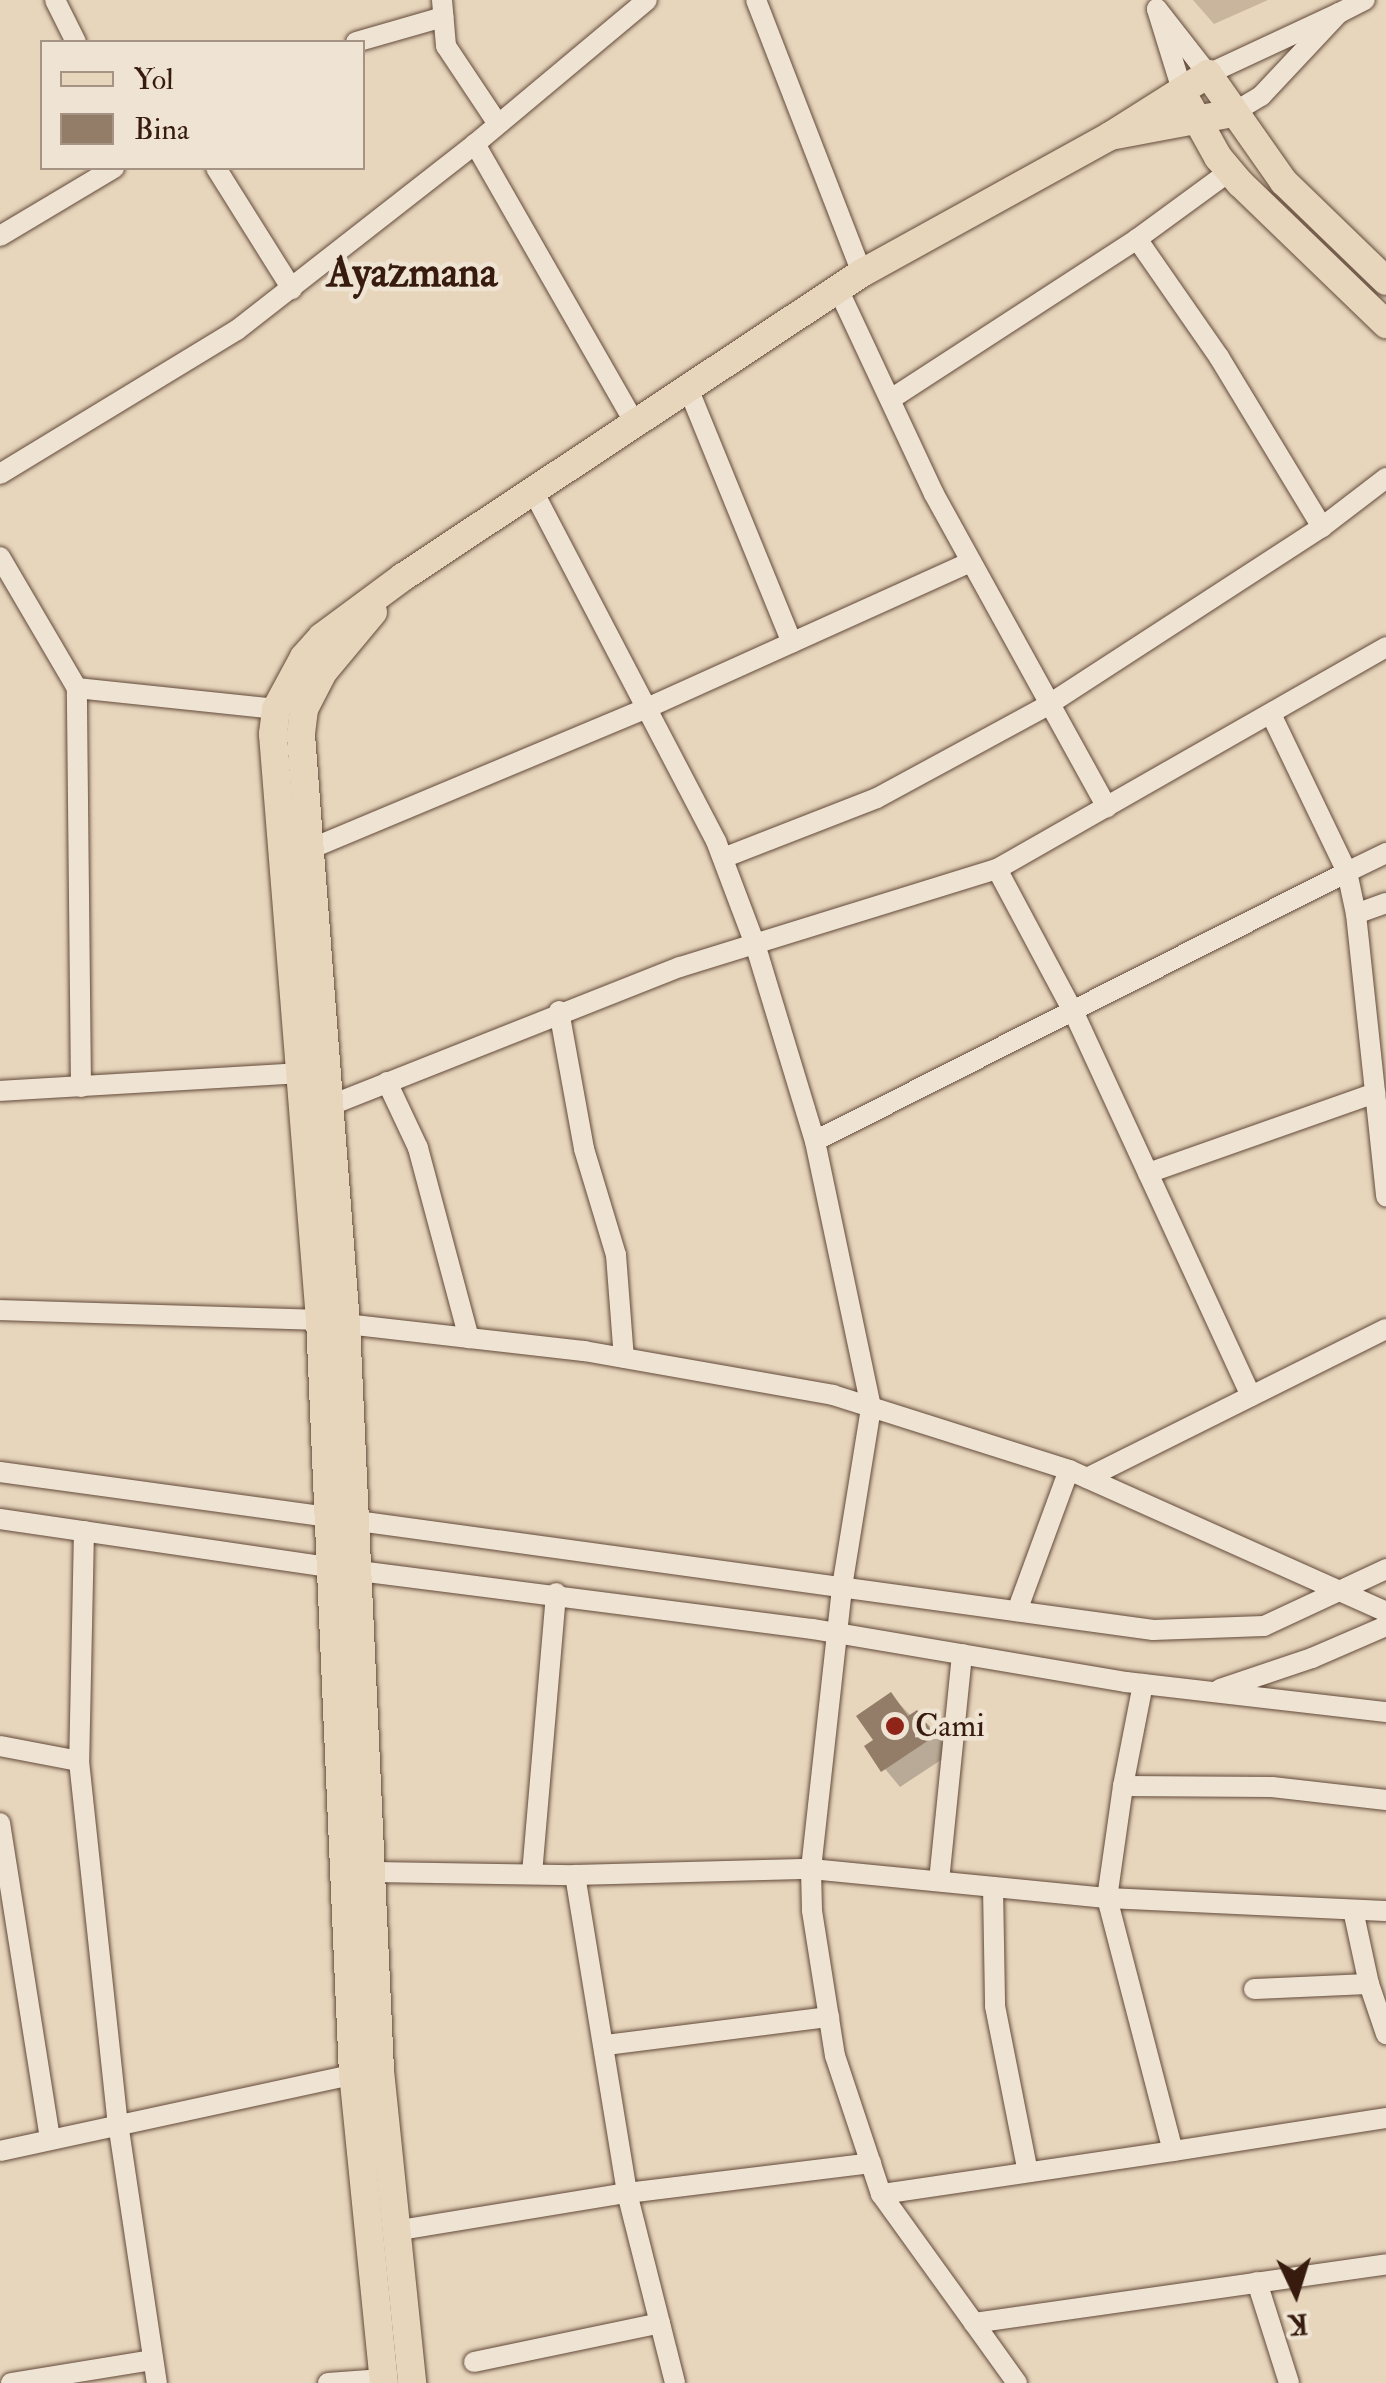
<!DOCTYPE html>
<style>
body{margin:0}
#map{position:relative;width:1386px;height:2383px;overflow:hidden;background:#e7d5bc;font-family:"IM FELL Double Pica",serif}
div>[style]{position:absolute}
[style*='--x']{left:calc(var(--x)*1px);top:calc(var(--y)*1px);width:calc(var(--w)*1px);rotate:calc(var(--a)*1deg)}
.green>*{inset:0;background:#c9b59e}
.shadow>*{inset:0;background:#0003}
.building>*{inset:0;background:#937c68}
.roads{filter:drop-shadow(0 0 2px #634a3a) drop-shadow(0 0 2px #634a3a)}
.minor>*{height:20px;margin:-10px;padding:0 10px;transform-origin:10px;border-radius:10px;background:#efe4d3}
.major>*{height:28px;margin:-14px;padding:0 14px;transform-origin:14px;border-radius:14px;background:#e7d5bc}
.dots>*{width:28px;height:28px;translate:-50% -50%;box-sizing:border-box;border:5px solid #efe4d3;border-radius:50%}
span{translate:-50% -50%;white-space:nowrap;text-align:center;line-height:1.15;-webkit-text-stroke:9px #efe4d3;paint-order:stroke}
.poi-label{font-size:32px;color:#371b0e}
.left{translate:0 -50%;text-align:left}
.district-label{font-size:42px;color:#371b0e;font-weight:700}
.legend{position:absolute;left:40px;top:40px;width:325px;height:130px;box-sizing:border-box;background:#efe4d3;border:2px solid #a59484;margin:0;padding:12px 18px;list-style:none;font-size:30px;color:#371b0e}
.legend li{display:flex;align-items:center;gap:20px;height:50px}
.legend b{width:50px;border:2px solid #a59484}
.north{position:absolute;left:1246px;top:2243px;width:100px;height:100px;-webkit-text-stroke:8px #efe4d3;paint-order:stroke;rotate:176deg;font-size:28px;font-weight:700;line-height:40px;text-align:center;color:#371b0e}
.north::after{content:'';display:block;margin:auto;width:35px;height:45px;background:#371b0e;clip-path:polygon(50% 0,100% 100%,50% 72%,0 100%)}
</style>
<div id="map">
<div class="green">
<i style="clip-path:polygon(1193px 0,1268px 0,1214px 24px)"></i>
</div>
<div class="shadow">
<i style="clip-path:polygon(891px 1695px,912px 1717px,917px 1714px,934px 1730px,950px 1754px,900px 1787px,867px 1747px,876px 1741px)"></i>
</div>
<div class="building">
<i style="clip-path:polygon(891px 1692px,908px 1716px,917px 1710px,935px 1736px,881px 1772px,864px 1746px,873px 1740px,856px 1716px)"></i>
</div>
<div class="roads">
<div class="minor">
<i style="--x:55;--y:0;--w:47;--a:63.4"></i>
<i style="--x:442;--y:0;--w:46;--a:85"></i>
<i style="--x:446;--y:46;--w:94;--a:56.3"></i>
<i style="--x:756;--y:0;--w:293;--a:68.8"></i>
<i style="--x:1339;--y:13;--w:29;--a:-27"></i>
<i style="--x:356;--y:42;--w:91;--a:-16"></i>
<i style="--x:1182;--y:90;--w:85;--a:-107.2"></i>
<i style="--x:1157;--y:9;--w:83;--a:51.9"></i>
<i style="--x:1208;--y:74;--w:145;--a:-25"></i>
<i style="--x:1339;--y:13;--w:114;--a:133.2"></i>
<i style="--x:1261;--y:96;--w:33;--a:149"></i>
<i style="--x:475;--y:144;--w:322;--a:60.2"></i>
<i style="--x:216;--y:168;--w:143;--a:57.9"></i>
<i style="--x:0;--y:236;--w:133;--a:-30.8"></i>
<i style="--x:1137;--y:239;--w:144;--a:55.2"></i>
<i style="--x:1219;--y:357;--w:199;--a:58.8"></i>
<i style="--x:838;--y:289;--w:226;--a:64.9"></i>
<i style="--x:934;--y:494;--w:358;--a:61.1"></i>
<i style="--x:688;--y:388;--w:275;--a:67.8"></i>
<i style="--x:891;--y:399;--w:293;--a:-33"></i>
<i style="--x:1137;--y:239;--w:115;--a:-36.2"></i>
<i style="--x:0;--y:474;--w:277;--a:-31.3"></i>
<i style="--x:237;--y:330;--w:302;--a:-38"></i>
<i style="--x:475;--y:144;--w:224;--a:-39.9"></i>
<i style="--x:533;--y:491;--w:395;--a:62.4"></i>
<i style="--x:716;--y:841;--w:110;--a:69.3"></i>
<i style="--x:755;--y:944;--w:206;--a:73.1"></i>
<i style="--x:0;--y:557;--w:152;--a:59.6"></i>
<i style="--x:310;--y:849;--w:365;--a:-22.7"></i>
<i style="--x:647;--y:708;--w:355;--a:-24.3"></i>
<i style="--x:723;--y:858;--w:165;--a:-21.3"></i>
<i style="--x:877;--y:798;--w:195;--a:-28.5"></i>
<i style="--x:1048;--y:705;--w:327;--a:-33"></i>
<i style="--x:1322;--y:527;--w:81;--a:-37.4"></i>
<i style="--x:997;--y:869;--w:163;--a:61.9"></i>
<i style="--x:1074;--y:1013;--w:422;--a:65.2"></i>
<i style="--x:1386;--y:903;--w:32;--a:160"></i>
<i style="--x:1356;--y:914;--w:284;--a:83.9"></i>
<i style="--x:1356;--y:914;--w:43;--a:-102.1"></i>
<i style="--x:1347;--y:872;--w:43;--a:-26"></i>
<i style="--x:559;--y:1011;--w:140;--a:79.7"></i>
<i style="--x:584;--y:1149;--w:111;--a:73.2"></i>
<i style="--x:616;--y:1255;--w:103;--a:85.6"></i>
<i style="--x:387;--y:1082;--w:73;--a:64.8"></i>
<i style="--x:418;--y:1148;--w:197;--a:75"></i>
<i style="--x:81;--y:1087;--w:399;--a:-90.6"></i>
<i style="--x:77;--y:688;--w:200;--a:6"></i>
<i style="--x:0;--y:1091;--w:301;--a:-3.4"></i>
<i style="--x:331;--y:1105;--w:375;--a:-21.6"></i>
<i style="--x:680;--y:967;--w:332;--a:-17.2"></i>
<i style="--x:997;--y:869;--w:448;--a:-29.7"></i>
<i style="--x:1148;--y:1173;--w:241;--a:-19.4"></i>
<i style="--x:0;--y:1310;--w:320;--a:1.8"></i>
<i style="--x:346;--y:1324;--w:240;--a:6.5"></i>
<i style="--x:584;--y:1351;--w:253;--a:10"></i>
<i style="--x:833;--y:1395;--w:248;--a:17.6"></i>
<i style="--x:1069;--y:1470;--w:347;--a:24.1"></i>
<i style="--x:0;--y:1472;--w:1164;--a:7.8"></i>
<i style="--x:1153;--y:1630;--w:111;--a:-2.1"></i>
<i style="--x:1264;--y:1626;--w:135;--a:-25"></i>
<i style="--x:1087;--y:1478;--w:334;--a:-26.5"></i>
<i style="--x:0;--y:1519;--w:331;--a:8.3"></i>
<i style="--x:328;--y:1567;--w:489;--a:7.3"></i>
<i style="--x:813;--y:1629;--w:317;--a:9.6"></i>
<i style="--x:1126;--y:1682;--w:262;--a:6.6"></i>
<i style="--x:84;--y:1531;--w:230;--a:91.2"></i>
<i style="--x:79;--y:1761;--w:364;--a:83.9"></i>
<i style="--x:118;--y:2123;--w:263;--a:81.5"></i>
<i style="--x:1017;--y:1611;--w:150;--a:-69.8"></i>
<i style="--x:1143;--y:1684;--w:104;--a:101.1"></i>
<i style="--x:1123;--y:1786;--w:149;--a:0.4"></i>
<i style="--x:1272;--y:1787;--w:115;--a:6.5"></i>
<i style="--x:1220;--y:1689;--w:97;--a:-18.6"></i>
<i style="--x:1312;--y:1658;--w:81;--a:-23.4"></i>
<i style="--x:0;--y:1746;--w:80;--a:10.8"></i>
<i style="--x:1123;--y:1786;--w:113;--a:98.1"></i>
<i style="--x:1107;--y:1898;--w:279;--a:2.7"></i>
<i style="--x:0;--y:1823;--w:320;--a:81"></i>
<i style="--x:811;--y:1869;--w:297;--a:5.6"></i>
<i style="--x:1107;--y:1898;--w:261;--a:75.4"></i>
<i style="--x:1173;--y:2151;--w:295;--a:171.6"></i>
<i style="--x:881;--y:2194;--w:145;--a:-108.4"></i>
<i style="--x:835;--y:2056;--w:148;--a:-99"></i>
<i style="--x:812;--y:1910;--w:41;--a:-91.4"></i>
<i style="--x:373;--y:1872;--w:202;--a:0.9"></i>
<i style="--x:575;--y:1875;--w:236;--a:-1.5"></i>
<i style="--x:811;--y:1869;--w:284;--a:-83.7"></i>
<i style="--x:842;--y:1587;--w:182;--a:-80.8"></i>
<i style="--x:871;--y:1407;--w:272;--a:-101.9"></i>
<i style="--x:815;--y:1141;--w:596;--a:-26.82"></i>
<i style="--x:1347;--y:872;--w:175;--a:-115.7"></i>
<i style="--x:532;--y:1874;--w:282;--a:-85.1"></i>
<i style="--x:575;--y:1875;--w:322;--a:80.7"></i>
<i style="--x:627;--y:2193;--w:196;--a:75.8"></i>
<i style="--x:939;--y:1881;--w:228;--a:-84.2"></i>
<i style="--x:993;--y:1887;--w:119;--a:89"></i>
<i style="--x:995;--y:2006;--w:169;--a:78.8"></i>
<i style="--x:1353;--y:1910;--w:76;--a:77.8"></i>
<i style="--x:1369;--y:1984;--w:53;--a:71.2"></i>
<i style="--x:1254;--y:1989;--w:115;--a:-2.5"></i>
<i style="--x:606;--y:2045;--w:225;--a:-7.2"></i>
<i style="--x:0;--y:2151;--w:361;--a:-12.2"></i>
<i style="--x:1173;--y:2151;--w:216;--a:-8.8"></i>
<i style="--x:881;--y:2194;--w:159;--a:54.2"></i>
<i style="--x:974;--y:2323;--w:416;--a:-8.1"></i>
<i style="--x:394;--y:2231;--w:236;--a:-9.3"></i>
<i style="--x:627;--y:2193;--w:246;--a:-7"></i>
<i style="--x:1257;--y:2282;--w:106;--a:72.4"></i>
<i style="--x:974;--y:2323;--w:74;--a:54.4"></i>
<i style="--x:474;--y:2362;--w:190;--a:-11.8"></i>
<i style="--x:11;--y:2383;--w:144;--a:-9.2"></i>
<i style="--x:328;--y:2383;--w:55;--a:-4.2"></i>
</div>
<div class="major">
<i style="--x:1189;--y:105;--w:60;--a:60.9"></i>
<i style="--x:1218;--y:157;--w:35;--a:50"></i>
<i style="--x:1241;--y:184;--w:202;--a:44"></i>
<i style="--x:1233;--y:113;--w:125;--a:169.4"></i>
<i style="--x:1110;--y:136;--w:116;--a:-32.3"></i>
<i style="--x:1208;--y:74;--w:132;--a:54.9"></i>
<i style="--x:1284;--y:182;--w:142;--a:44.1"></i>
<i style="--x:373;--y:612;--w:78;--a:129.8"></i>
<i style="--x:323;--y:672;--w:42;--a:117.2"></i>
<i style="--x:304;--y:709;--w:26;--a:97"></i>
<i style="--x:301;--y:735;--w:591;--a:85.63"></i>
<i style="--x:346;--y:1324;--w:748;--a:87.39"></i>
<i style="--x:380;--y:2071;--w:314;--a:84.1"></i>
<i style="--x:384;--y:2383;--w:310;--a:-95.7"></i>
<i style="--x:353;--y:2075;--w:756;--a:-92.5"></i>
<i style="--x:320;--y:1320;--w:588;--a:-94.59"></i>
<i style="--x:273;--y:734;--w:25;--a:-83"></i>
<i style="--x:276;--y:709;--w:59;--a:-61.7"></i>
<i style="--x:304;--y:657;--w:27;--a:-48"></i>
<i style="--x:322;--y:637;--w:101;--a:-36.5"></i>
<i style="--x:403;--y:577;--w:551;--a:-33.52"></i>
<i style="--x:862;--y:273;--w:283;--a:-28.9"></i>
</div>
</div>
<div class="dots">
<i style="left:895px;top:1726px;background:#8f2418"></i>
</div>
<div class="poi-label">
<span class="left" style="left:915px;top:1726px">Cami</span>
</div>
<div class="district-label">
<span style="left:412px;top:273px">Ayazmana</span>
</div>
<ul class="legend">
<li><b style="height:12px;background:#e7d5bc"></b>Yol</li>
<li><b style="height:28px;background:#937c68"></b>Bina</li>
</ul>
<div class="north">K</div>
</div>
